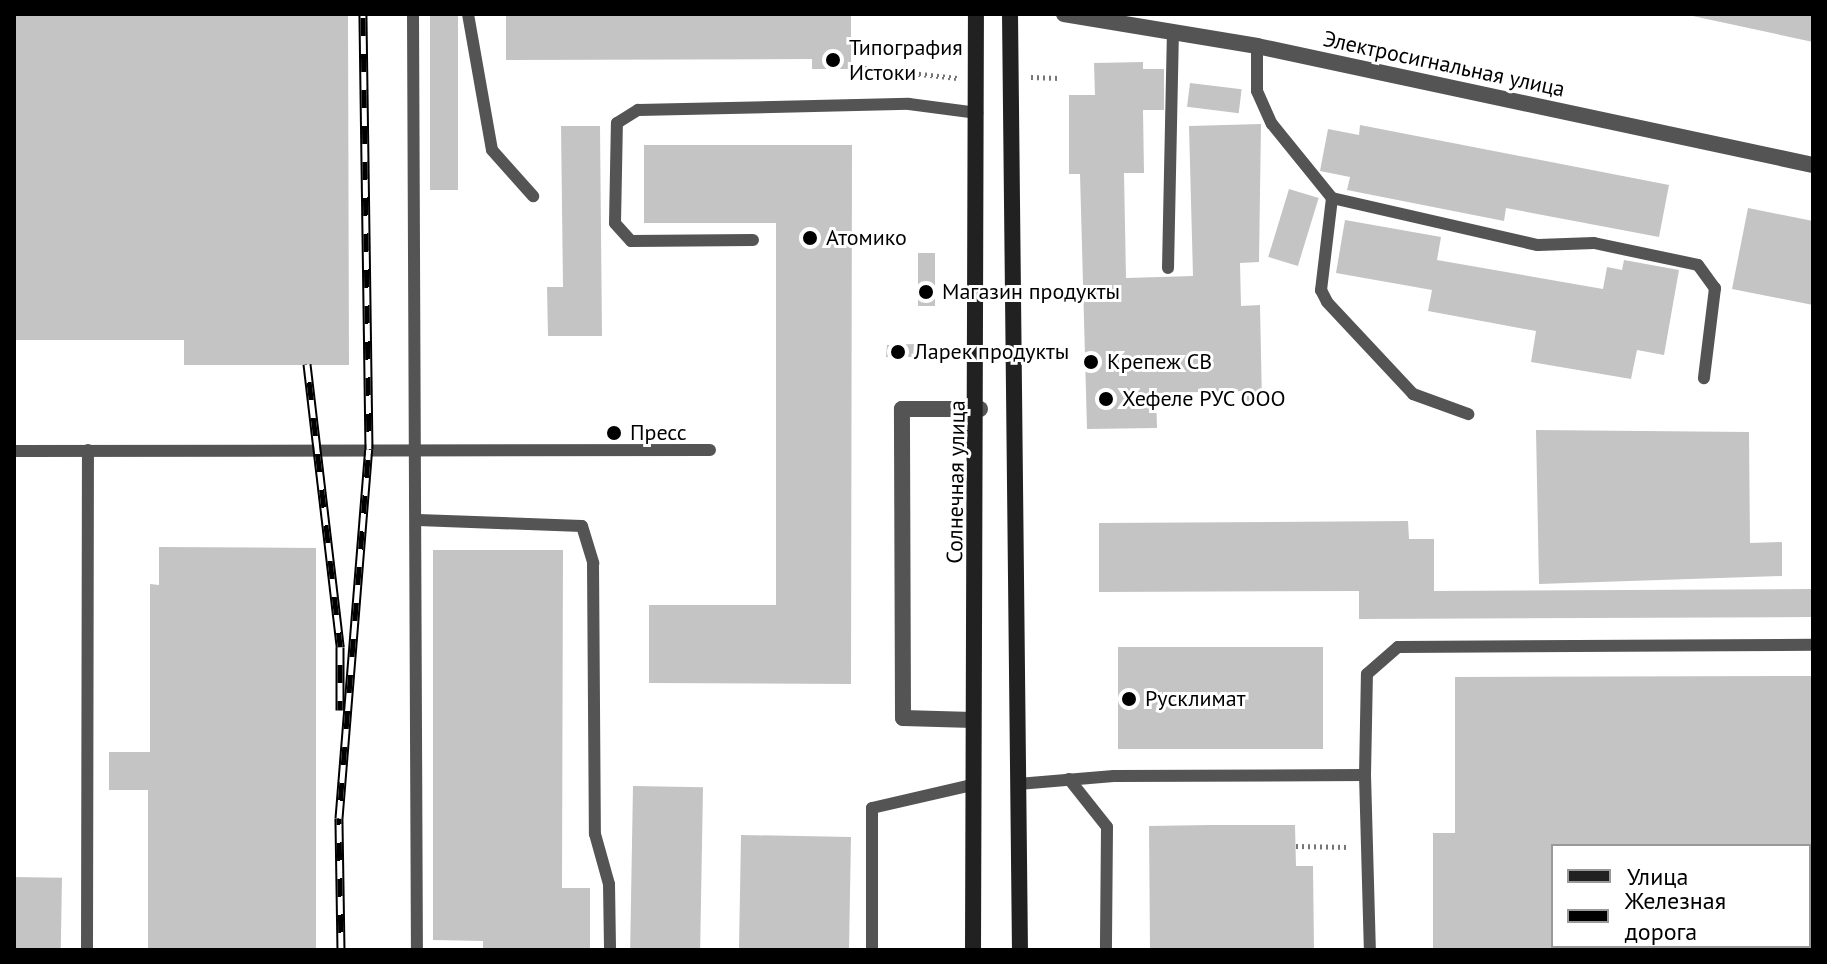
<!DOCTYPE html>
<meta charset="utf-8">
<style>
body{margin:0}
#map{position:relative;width:1827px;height:964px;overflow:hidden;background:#fff;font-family:"PT Sans",sans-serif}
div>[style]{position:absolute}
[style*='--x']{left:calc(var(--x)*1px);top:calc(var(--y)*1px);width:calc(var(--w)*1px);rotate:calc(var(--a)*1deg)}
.building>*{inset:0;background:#c4c4c4;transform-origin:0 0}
.path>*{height:5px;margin-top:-2.5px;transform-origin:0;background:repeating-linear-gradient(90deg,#767676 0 2px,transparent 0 6px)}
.service>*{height:12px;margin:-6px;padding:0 6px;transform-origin:6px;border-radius:6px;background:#545454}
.minor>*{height:16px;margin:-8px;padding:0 8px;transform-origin:8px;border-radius:8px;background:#545454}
.tertiary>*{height:16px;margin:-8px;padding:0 8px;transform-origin:8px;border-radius:8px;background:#545454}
.secondary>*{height:16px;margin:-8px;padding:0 8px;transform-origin:8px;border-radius:8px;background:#212121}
.rail>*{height:9px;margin-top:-4.5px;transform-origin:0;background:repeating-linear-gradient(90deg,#fff 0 18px,#000 0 36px);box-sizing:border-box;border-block:2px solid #000}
.dots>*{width:22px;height:22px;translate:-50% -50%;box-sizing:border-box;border:4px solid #fff;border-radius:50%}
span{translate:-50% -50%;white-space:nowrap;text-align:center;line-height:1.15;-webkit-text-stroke:6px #fff;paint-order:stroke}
.poi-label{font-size:22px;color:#000}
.left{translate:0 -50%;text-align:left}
.street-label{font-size:22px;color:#000}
.frame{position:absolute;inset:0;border:16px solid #000;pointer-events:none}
.legend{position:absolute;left:1551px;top:844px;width:260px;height:104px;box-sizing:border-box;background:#fff;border:2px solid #999;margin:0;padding:10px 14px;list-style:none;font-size:24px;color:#000}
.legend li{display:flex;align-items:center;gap:16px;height:40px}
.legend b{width:40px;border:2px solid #999}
</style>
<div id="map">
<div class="building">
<i style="clip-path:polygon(14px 14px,348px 14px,349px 365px,184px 365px,184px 340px,14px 340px)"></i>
<i style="left:430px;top:14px;width:28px;height:176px"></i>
<i style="clip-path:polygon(506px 14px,851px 14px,851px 69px,812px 69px,812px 59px,506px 60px)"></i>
<i style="clip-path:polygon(1813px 14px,1813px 42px,1688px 15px,1688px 14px)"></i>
<i style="clip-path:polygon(1143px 62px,1143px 69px,1164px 69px,1164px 110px,1143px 110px,1144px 173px,1124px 173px,1126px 278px,1193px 276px,1189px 126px,1261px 124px,1259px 262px,1240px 263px,1241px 306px,1260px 305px,1262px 404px,1245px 405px,1245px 391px,1156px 393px,1157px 428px,1087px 429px,1080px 174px,1069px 174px,1069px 95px,1095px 95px,1094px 63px)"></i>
<i style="left:1190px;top:83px;width:52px;height:24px;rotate:7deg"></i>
<i style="clip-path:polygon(1360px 125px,1669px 185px,1659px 237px,1506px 208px,1504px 221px,1347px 190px,1350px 177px,1320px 171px,1328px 129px,1359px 135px)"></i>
<i style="clip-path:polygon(561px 126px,600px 126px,602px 336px,548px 336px,547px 287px,563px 287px)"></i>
<i style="clip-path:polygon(644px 145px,852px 145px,851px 684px,649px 683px,649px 605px,776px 605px,776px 223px,644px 223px)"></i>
<i style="left:1289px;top:189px;width:31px;height:71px;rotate:17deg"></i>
<i style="clip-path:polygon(1748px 208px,1813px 221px,1813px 305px,1732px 289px)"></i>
<i style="clip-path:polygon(1345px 220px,1441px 237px,1437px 260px,1603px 289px,1607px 267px,1622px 270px,1624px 260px,1679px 270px,1664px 355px,1637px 350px,1631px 379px,1531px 362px,1536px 331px,1428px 311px,1432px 290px,1336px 273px)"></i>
<i style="left:918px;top:253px;width:17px;height:53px"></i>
<i style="clip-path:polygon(914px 344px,913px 357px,886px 357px,887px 345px)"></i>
<i style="clip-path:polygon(1536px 430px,1749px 432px,1750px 543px,1782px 542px,1782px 576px,1539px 584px)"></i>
<i style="clip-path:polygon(1408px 521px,1409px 539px,1434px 539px,1434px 591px,1813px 589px,1813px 617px,1359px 619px,1359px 591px,1099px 592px,1099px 523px)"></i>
<i style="clip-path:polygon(159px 547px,316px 548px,316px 950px,148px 950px,148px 790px,109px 790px,109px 752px,150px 752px,150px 584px,159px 585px)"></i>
<i style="clip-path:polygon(433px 550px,563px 550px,562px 888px,590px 888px,590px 950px,483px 950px,483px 941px,433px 940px)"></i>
<i style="left:1118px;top:647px;width:205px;height:102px"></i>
<i style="clip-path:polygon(evenodd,1813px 676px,1813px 950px,1433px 950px,1433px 833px,1455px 833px,1455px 677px,1813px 676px,1553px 846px,1809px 846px,1809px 946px,1553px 946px,1553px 846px)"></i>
<i style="left:633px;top:786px;width:70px;height:164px;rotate:1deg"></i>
<i style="clip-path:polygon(1209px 825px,1295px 825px,1296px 866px,1313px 866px,1314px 950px,1150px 950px,1149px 826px)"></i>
<i style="left:741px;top:835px;width:110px;height:115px;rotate:1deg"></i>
<i style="left:14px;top:877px;width:48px;height:73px;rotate:1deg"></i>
</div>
<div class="path">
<i style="--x:865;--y:68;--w:93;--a:6.2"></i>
<i style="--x:1031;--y:77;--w:28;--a:2"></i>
<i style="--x:1296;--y:846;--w:54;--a:1.1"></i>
</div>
<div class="service">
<i style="--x:413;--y:14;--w:936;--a:89.76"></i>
<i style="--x:468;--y:14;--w:138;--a:80"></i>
<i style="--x:492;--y:150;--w:62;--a:48.3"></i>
<i style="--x:1257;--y:46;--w:45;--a:90"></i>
<i style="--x:1257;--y:91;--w:36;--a:66"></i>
<i style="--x:1272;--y:124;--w:95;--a:51"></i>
<i style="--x:1332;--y:198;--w:211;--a:12.9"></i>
<i style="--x:1538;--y:245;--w:56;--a:-2"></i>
<i style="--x:1594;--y:243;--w:106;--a:11.9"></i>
<i style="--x:1698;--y:265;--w:29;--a:54"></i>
<i style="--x:1715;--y:288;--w:91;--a:97"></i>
<i style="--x:1332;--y:198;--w:93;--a:96.8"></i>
<i style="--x:1321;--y:290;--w:13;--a:63"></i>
<i style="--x:1327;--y:302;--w:126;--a:46.9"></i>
<i style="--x:1413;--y:394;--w:59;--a:20"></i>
<i style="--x:753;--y:240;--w:122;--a:179.5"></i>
<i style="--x:631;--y:241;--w:24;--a:-132"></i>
<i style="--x:615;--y:223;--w:100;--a:-88.9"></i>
<i style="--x:617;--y:123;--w:25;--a:-32"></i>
<i style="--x:638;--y:110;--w:271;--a:-1.3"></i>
<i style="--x:909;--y:104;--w:69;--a:7.5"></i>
<i style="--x:1168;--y:268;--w:236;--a:-88.8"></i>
<i style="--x:14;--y:451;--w:696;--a:-0.08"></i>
<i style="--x:418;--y:520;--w:164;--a:2.1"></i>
<i style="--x:582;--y:526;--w:39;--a:73"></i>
<i style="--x:593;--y:563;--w:271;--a:89.6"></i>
<i style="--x:595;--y:834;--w:52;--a:74.4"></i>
<i style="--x:609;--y:884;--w:66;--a:89.1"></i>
<i style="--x:1365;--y:775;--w:175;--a:88.4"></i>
<i style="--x:1069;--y:779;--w:61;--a:51.6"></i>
<i style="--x:1107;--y:827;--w:123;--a:90.5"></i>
<i style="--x:1018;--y:784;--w:96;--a:-4.8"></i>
<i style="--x:1114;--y:776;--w:251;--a:-0.2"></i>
<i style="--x:1365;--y:775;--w:101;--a:-88.9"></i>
<i style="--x:1367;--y:674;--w:41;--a:-41.1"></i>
<i style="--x:1398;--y:647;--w:415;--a:-0.3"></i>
<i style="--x:87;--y:950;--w:500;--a:-89.89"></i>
<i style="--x:872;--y:950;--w:142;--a:-90"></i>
<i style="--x:872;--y:808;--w:103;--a:-13"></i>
</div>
<div class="minor">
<i style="--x:973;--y:720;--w:70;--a:-178.4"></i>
<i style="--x:903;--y:718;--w:309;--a:-90.2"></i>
<i style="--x:902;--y:409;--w:78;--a:0"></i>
</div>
<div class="tertiary">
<i style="--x:1064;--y:14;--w:196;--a:9.4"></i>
<i style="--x:1257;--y:46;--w:569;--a:12.08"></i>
</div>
<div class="secondary">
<i style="--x:1010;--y:14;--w:936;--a:89.39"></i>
<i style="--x:973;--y:950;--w:936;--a:-89.82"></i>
</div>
<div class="rail">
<i style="--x:307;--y:364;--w:285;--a:83.3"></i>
<i style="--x:340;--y:647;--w:63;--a:90"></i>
<i style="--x:341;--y:950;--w:132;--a:-90.9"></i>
<i style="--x:339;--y:818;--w:370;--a:-85.4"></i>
<i style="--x:369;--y:449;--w:435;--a:-90.8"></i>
</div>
<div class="dots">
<i style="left:833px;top:60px;background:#000"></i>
<i style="left:810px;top:238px;background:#000"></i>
<i style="left:926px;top:292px;background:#000"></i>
<i style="left:898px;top:352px;background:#000"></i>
<i style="left:1091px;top:362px;background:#000"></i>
<i style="left:1106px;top:399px;background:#000"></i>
<i style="left:614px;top:433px;background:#000"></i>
<i style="left:1129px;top:699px;background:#000"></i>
</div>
<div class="poi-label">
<span class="left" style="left:849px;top:60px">Типография<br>Истоки</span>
<span class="left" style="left:826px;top:238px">Атомико</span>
<span class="left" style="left:942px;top:292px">Магазин продукты</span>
<span class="left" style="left:914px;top:352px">Ларек продукты</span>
<span class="left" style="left:1107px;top:362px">Крепеж СВ</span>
<span class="left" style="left:1122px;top:399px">Хефеле РУС ООО</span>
<span class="left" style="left:630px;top:433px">Пресс</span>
<span class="left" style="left:1145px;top:699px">Русклимат</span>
</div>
<div class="street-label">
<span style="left:1444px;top:64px;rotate:12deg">Электросигнальная улица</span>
<span style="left:956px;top:482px;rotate:-89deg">Солнечная улица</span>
</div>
<div class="frame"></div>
<ul class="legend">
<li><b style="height:10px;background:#212121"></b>Улица</li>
<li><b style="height:10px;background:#000"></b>Железная дорога</li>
</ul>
</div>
